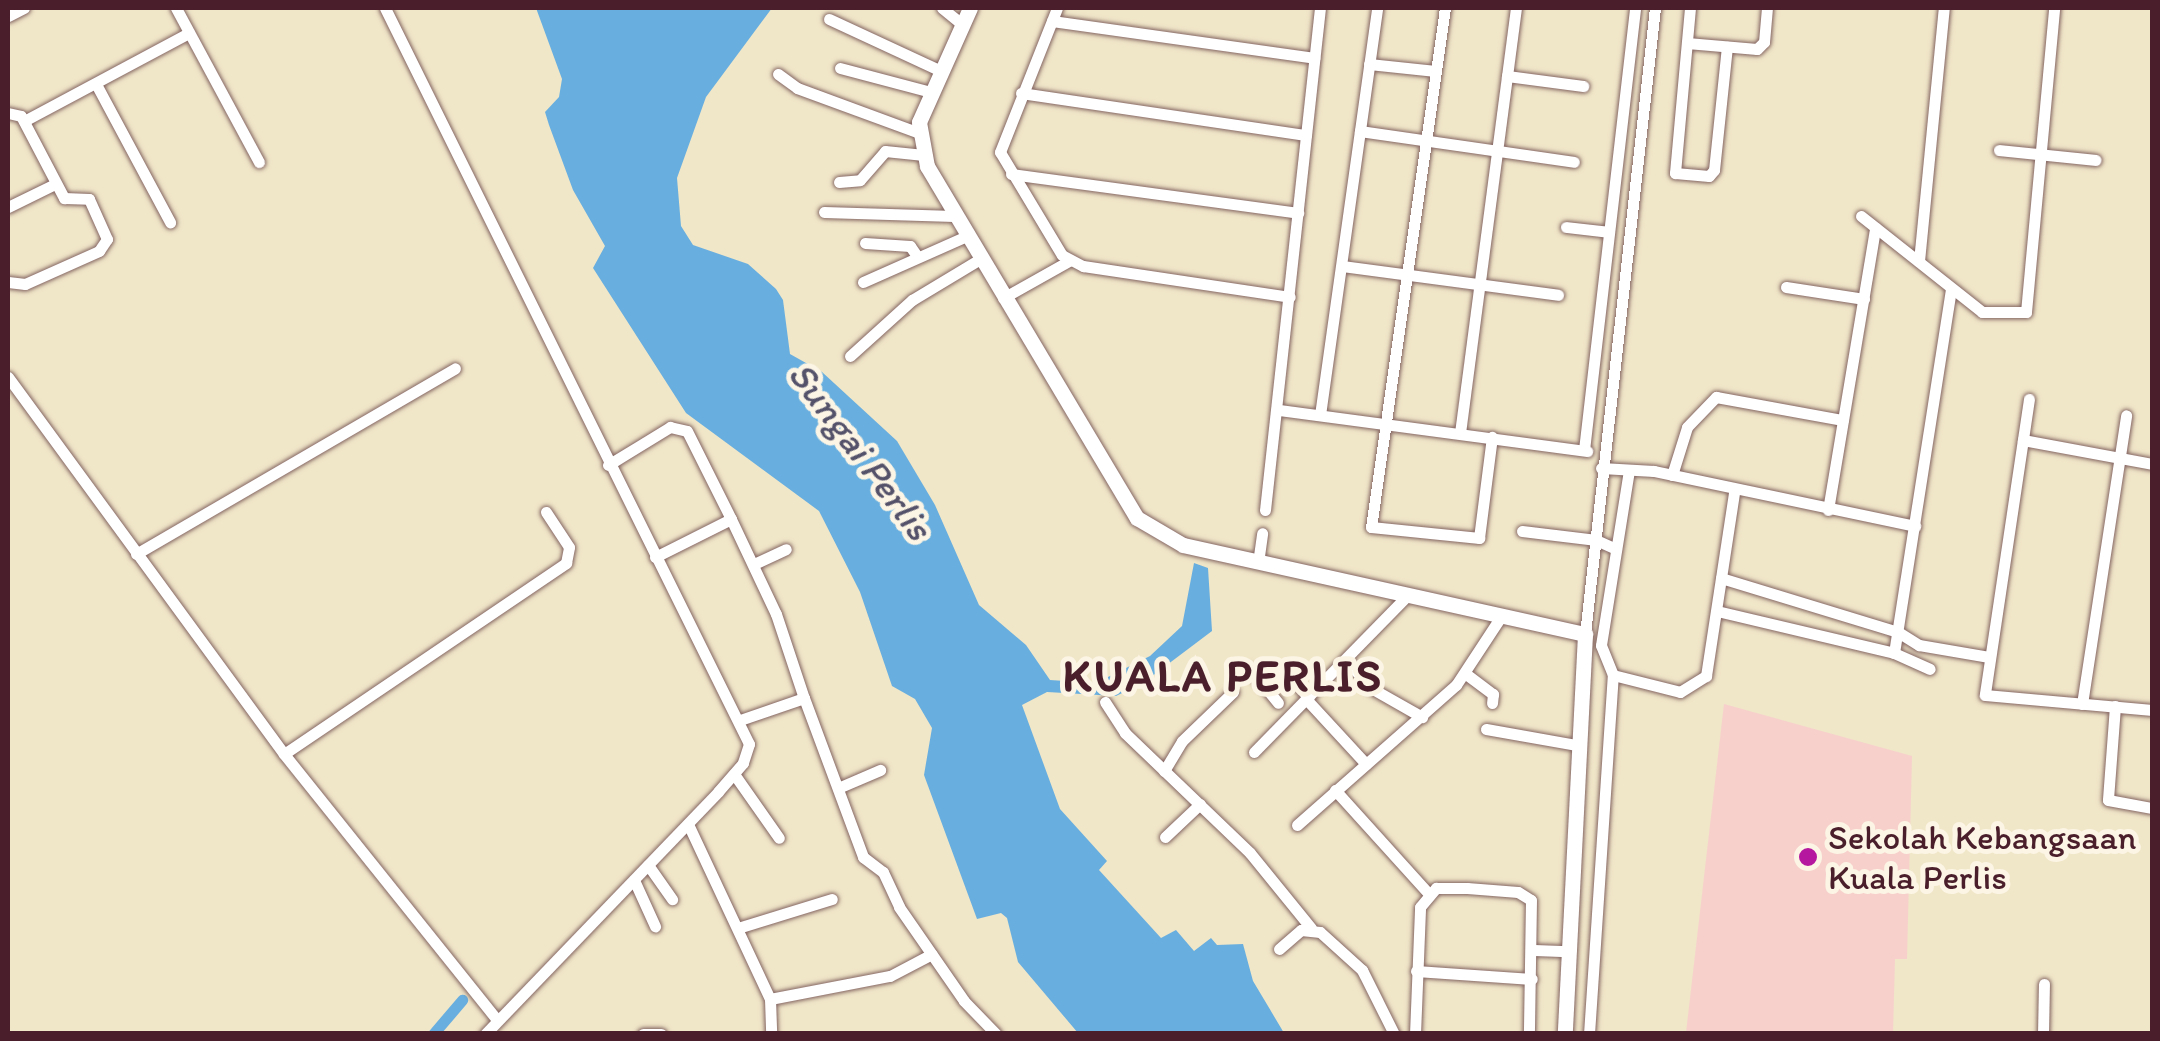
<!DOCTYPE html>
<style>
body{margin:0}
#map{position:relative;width:2160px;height:1041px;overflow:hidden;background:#f0e6c8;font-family:Itim,sans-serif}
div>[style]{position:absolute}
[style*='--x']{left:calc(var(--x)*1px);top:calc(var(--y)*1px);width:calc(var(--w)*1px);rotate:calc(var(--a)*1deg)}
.built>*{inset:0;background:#f7d0cc}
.water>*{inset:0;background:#68afdf}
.canal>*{height:11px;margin:-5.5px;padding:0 5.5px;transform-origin:5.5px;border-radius:5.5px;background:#68afdf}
.roads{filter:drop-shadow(0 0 2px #846562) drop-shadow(0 0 2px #846562)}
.minor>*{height:11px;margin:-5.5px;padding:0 5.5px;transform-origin:5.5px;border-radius:5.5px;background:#fff}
.major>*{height:15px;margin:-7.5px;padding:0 7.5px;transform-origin:7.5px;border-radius:7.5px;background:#fff}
.dots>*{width:28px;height:28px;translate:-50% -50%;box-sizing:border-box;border:5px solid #fcf5e5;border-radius:50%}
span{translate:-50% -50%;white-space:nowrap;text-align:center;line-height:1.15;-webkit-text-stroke:10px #fcf5e5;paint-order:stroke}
.poi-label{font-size:35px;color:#4a1f2b}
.left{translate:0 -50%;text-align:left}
.water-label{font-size:38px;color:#54516a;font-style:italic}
.district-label{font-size:45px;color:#4a1f2b;font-weight:700;letter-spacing:2.5px}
.frame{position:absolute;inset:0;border:10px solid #4a1f2b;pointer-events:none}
</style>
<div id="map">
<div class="built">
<i style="clip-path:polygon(1724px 704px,1912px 756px,1907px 959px,1895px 959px,1893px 1033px,1686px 1033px)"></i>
</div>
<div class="water">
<i style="clip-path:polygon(536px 8px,772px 8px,706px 97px,677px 178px,681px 226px,693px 245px,748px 264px,776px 289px,783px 300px,790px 354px,822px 372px,897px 441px,935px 505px,979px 605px,1026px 645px,1050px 680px,1096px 683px,1150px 656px,1182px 626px,1194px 563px,1208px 568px,1212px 631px,1143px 683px,1116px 696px,1047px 692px,1022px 705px,1060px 809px,1107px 861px,1099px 870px,1161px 938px,1176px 930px,1194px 951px,1211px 938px,1217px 945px,1243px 944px,1253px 981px,1284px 1033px,1078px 1033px,1018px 962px,1007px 918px,1001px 913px,977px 919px,924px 775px,932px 728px,915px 699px,892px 686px,860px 592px,819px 511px,686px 413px,593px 268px,605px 246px,573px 190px,549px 125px,545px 112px,559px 97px,562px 79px)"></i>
</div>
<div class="canal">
<i style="--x:433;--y:1034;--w:45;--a:-49.5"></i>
</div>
<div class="roads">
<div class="minor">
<i style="--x:176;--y:8;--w:175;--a:61.7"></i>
<i style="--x:385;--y:8;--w:821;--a:63.68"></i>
<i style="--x:749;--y:744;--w:20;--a:108"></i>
<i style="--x:743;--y:763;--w:38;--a:131"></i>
<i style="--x:718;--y:792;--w:336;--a:133.9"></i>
<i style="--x:942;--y:8;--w:26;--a:39"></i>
<i style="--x:1057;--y:8;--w:155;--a:111.6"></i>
<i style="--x:1000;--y:152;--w:120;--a:59"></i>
<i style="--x:1062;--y:255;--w:24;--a:28"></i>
<i style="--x:1083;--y:266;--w:209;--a:8.5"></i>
<i style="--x:1445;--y:8;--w:524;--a:98.11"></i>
<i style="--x:1371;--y:527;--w:109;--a:5.8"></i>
<i style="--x:1479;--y:538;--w:102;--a:-82.7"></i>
<i style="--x:1690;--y:8;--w:166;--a:95.2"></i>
<i style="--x:1675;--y:173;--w:34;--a:5"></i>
<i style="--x:1709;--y:176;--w:8;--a:-50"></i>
<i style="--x:1714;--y:170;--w:124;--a:-84"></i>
<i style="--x:8;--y:16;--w:18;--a:-27"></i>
<i style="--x:829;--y:19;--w:123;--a:24.9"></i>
<i style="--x:1052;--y:21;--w:265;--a:8"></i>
<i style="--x:1687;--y:43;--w:70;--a:4.9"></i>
<i style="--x:1757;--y:49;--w:10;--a:-45"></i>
<i style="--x:1764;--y:42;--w:34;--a:-85"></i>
<i style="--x:1369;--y:64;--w:67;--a:6"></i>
<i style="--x:840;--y:68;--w:94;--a:14.8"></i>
<i style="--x:778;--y:74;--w:24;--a:36"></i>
<i style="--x:797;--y:88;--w:130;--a:20.2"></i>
<i style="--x:1507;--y:76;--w:77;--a:7.5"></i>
<i style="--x:96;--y:84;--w:157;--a:61.8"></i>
<i style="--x:1021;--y:93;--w:288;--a:8.4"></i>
<i style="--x:8;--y:113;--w:13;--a:13"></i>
<i style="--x:21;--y:116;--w:93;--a:62.3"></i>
<i style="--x:64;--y:198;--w:25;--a:2"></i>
<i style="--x:89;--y:199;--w:44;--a:65.8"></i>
<i style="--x:107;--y:239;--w:14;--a:124"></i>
<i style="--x:99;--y:251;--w:81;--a:156"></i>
<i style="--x:25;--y:284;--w:17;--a:-173"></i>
<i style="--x:24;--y:121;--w:187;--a:-28.1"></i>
<i style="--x:1360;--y:131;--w:216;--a:8.2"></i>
<i style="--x:1999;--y:150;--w:97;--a:5.9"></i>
<i style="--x:1011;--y:174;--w:290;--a:7.7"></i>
<i style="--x:839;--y:182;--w:21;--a:-5"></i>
<i style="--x:860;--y:180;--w:38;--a:-49"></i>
<i style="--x:885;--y:151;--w:39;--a:6"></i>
<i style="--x:8;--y:207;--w:52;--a:-26.1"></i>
<i style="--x:824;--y:212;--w:130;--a:1.8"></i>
<i style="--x:1861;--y:216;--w:154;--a:38.4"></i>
<i style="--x:1982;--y:312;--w:44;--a:0"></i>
<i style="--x:2026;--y:312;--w:305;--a:-84.7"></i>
<i style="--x:1566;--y:227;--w:43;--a:6.6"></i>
<i style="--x:865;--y:243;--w:45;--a:3.8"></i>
<i style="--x:910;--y:246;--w:12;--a:55"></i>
<i style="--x:1919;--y:261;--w:254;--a:-84.4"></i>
<i style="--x:1342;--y:266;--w:218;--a:7.6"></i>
<i style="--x:863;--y:282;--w:114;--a:-23.9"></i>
<i style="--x:1786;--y:287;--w:79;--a:8.7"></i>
<i style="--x:1003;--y:298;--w:76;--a:-29.3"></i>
<i style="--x:850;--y:356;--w:84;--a:-42.1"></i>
<i style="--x:912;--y:300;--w:79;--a:-31.1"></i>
<i style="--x:8;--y:377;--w:467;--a:53.8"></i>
<i style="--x:284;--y:754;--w:341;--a:51.3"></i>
<i style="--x:2029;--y:399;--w:299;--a:98.5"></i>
<i style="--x:1985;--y:695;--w:168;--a:5.1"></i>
<i style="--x:1279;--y:410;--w:311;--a:7.6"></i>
<i style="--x:1320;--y:415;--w:411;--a:-82"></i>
<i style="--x:1460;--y:433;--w:429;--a:-82.5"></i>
<i style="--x:2023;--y:440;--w:131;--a:10.5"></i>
<i style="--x:1584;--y:450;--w:445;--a:-83.4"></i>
<i style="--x:608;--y:465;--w:73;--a:-31.5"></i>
<i style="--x:670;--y:427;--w:17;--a:13"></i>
<i style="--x:687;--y:431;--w:98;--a:63.4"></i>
<i style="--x:731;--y:519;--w:85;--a:153.4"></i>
<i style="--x:1601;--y:468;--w:53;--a:3.2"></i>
<i style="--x:1654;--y:471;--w:267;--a:11.9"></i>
<i style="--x:1672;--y:475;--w:50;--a:-72.6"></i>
<i style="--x:1687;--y:427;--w:42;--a:-46"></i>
<i style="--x:1716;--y:397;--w:129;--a:10.3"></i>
<i style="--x:1265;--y:510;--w:505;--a:-83.75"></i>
<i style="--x:1828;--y:510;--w:286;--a:-80.5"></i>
<i style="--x:731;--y:519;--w:105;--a:64.7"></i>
<i style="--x:776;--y:614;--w:89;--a:71.6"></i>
<i style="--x:804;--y:698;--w:68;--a:161"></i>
<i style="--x:1522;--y:531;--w:75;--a:6.9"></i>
<i style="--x:1596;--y:540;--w:22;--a:24"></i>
<i style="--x:136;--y:554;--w:369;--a:-30.2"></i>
<i style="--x:1258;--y:563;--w:30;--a:-82"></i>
<i style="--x:754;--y:564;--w:35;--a:-25"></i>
<i style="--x:1721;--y:578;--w:185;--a:17"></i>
<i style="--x:1898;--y:632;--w:25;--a:32"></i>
<i style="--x:1919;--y:645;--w:71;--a:9.7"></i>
<i style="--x:1717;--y:611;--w:182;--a:13.3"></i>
<i style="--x:1894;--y:653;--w:39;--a:24"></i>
<i style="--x:1585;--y:634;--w:630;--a:-83.62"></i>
<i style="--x:1894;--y:653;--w:367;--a:-81.1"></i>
<i style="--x:1346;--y:660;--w:38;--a:48"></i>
<i style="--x:1371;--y:688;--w:59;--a:29.6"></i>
<i style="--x:1250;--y:670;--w:24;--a:48"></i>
<i style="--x:1266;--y:688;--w:26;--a:-40"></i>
<i style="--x:1286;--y:671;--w:35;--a:50"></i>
<i style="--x:1466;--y:674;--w:34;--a:37"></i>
<i style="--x:1493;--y:694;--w:9;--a:96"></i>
<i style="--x:1613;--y:675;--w:69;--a:14.2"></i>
<i style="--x:1680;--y:692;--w:31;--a:-32"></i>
<i style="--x:1706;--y:676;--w:186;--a:-81.3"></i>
<i style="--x:1266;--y:688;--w:19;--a:51"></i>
<i style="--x:804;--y:698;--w:170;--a:69.6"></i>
<i style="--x:863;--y:857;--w:25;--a:37"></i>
<i style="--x:883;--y:872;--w:38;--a:65"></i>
<i style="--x:899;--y:907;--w:114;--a:55.3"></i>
<i style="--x:964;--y:1001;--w:46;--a:45.9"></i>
<i style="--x:1307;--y:700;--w:87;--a:47.3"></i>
<i style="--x:1105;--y:702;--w:37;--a:57"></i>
<i style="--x:1125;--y:733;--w:173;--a:43.8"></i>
<i style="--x:1250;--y:853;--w:97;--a:50.9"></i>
<i style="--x:2082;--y:704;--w:292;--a:-81.3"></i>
<i style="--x:2115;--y:706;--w:94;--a:94.3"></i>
<i style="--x:2108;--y:800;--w:45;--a:10.3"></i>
<i style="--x:1486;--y:729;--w:91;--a:10.1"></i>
<i style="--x:1254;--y:752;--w:219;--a:-45.6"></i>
<i style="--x:284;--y:754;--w:341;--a:-34.1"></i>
<i style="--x:566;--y:563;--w:16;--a:-79"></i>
<i style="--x:569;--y:547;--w:42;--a:-123.3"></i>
<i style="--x:1164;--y:771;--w:35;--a:-59"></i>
<i style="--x:1182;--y:741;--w:71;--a:-43.9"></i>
<i style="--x:734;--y:774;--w:78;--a:54.9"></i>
<i style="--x:838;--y:788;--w:46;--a:-23.2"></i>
<i style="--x:1335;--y:790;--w:139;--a:47.9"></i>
<i style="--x:688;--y:824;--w:193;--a:64.9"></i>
<i style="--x:770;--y:999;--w:122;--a:-10.9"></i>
<i style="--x:890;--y:976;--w:47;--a:-27.6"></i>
<i style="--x:1297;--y:825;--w:212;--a:-41.4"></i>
<i style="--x:1456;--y:685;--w:80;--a:-56.7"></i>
<i style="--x:1165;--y:837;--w:48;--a:-43.3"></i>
<i style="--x:648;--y:865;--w:42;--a:54.8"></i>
<i style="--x:634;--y:880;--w:51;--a:65.5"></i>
<i style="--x:741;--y:927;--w:95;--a:-17.1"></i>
<i style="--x:1279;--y:949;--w:29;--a:-41"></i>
<i style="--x:1301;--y:930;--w:19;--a:6"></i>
<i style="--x:1320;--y:932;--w:57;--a:42.1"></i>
<i style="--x:1362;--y:970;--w:72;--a:63.4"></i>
<i style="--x:1534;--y:950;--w:34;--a:2"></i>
<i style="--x:1416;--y:971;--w:116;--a:3.9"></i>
<i style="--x:770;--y:999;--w:35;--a:88"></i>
<i style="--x:643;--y:1034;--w:18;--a:0"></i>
<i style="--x:1415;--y:1034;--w:127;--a:-87.7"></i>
<i style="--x:1420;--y:907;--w:25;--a:-50"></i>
<i style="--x:1436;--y:888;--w:31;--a:0"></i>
<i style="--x:1467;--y:888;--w:51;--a:4.5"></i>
<i style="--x:1518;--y:892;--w:15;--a:32"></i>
<i style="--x:1531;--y:900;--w:134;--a:90.9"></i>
<i style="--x:1589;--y:1034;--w:360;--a:-86.2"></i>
<i style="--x:1613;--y:675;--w:32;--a:-112"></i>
<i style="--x:1601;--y:645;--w:176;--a:-80.9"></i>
<i style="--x:2043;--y:1034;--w:50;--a:-88.9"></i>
</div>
<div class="major">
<i style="--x:970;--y:8;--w:125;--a:114.1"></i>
<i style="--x:919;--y:122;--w:45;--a:79.7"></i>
<i style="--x:927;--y:166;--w:410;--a:59.2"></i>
<i style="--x:1137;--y:518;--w:53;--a:30.4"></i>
<i style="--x:1183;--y:545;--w:412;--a:12.5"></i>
<i style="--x:1585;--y:634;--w:400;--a:92.9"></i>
</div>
</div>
<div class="dots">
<i style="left:1808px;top:857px;background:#b5179e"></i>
</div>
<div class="poi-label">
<span class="left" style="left:1828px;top:857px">Sekolah Kebangsaan<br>Kuala Perlis</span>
</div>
<div class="water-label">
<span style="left:860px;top:451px;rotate:53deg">Sungai Perlis</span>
</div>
<div class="district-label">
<span style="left:1223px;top:676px">KUALA PERLIS</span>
</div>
<div class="frame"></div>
</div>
